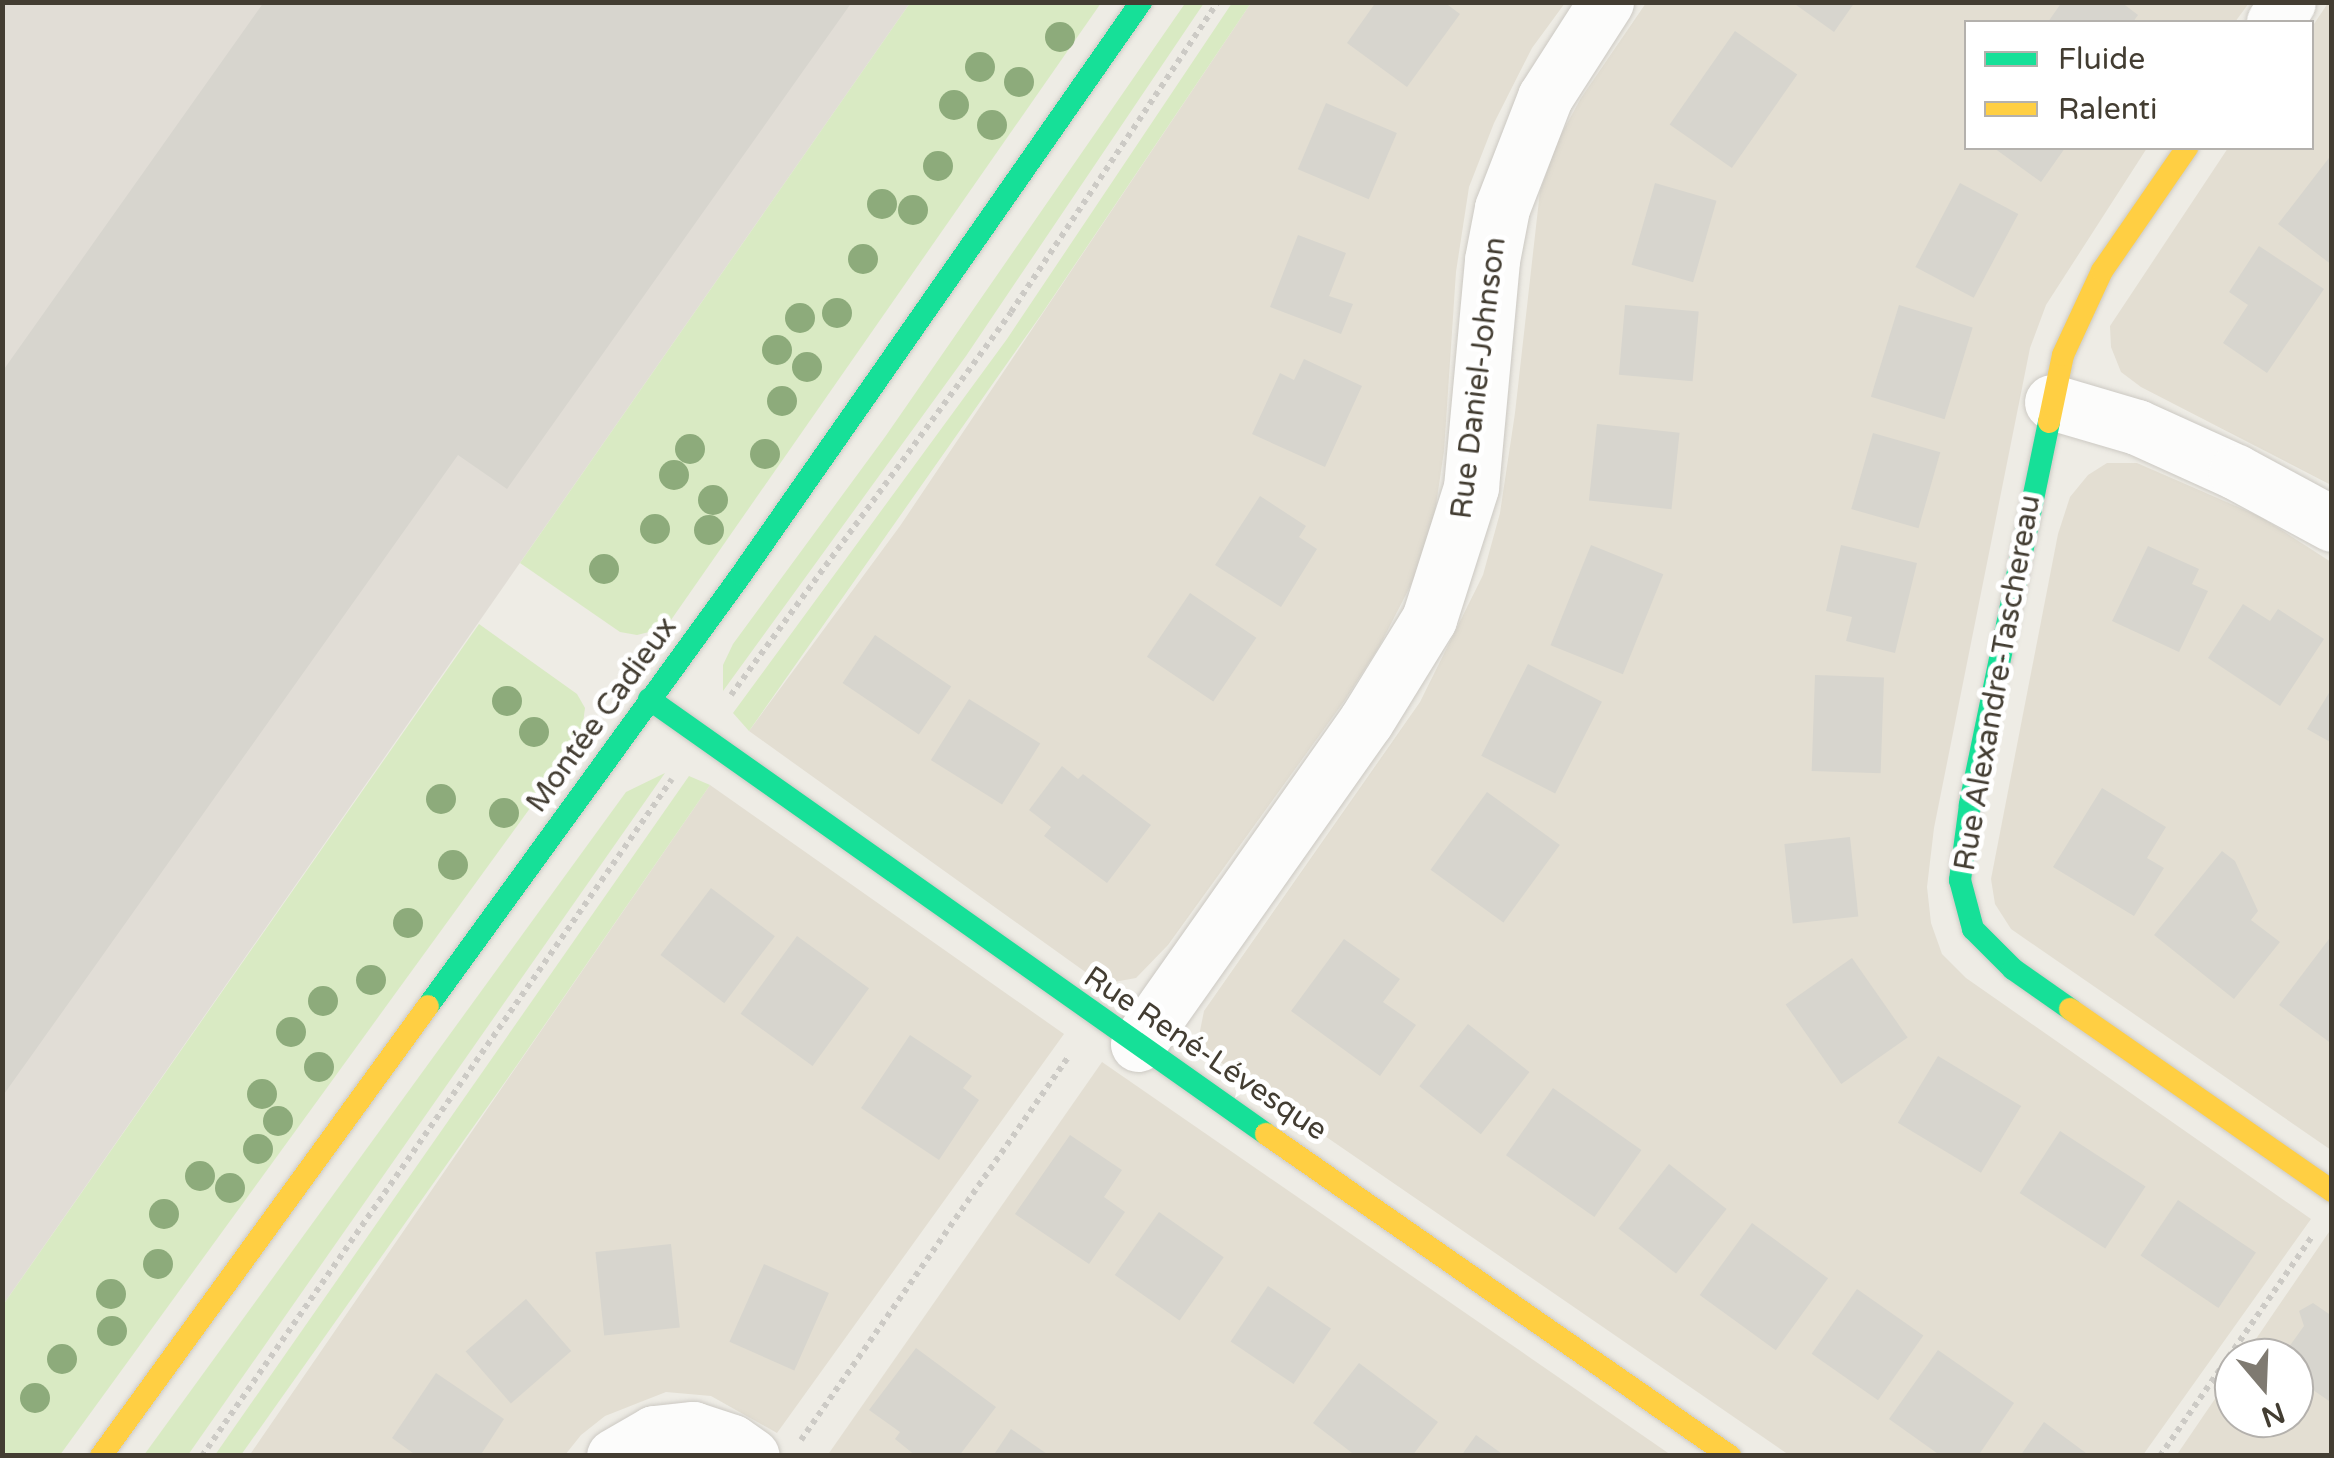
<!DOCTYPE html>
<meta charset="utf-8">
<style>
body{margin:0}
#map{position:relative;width:2334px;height:1458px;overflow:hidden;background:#eeece5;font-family:"Varela Round",sans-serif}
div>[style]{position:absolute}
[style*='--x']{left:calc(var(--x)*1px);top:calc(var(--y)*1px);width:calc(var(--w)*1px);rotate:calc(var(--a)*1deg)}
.residential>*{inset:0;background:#e3ded2}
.industrial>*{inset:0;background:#e1ddd6}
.green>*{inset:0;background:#d9eac3}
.building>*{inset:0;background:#d7d5ce;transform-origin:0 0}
.path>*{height:6px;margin-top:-3px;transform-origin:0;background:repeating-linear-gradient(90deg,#cccac5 0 5px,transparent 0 10px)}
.roads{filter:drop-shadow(0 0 2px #ccc9c3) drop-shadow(0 0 2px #ccc9c3)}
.street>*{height:55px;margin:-27.5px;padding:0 27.5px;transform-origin:27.5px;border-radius:27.5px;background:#fcfcfb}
.fast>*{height:22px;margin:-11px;padding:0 11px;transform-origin:11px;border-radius:11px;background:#16e098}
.slow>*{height:22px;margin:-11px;padding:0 11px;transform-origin:11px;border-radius:11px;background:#ffcf43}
.trees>*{width:30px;height:30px;margin:-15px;border-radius:50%;background:#8dab7b}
span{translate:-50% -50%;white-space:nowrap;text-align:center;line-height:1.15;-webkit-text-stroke:10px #fff;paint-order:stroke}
.street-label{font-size:30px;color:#433d32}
.frame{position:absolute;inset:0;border:5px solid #433d32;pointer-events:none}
.legend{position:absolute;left:1964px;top:20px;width:350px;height:130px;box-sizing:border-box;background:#fff;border:2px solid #b4b1ad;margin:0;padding:12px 18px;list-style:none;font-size:30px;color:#433d32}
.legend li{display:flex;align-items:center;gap:20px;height:50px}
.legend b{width:50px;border:2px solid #b4b1ad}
.north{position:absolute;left:2214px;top:1338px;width:100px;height:100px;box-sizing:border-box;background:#fff;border:2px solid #b4b1ad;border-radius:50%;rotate:161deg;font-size:28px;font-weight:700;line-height:40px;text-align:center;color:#433d32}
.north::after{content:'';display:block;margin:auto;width:35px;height:45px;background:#7f7a71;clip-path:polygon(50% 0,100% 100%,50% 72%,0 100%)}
</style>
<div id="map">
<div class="residential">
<i style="clip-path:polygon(1251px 3px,1565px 3px,1532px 48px,1494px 123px,1469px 187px,1456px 272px,1444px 451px,1435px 512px,1415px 577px,1379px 647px,1345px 700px,1168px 945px,1136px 978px,1114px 982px,1091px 976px,749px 731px,900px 526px)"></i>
<i style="clip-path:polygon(1646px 3px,2249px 3px,2235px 22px,1966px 22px,1966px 148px,2147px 148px,2046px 305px,2030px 348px,1934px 828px,1927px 887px,1931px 923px,1942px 954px,1966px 978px,2311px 1219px,2143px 1455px,1789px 1455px,1242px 1079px,1210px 1054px,1200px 1031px,1204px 1011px,1420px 702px,1483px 575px,1500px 513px,1515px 413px,1540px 191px,1558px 140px,1581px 98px)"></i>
<i style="clip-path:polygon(2328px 3px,2331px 3px,2331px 485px,2141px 387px,2121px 372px,2111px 347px,2110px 326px,2228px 148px,2312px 148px,2312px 27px)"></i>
<i style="clip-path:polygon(2107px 463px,2137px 463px,2261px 517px,2331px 562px,2331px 1150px,2011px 929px,1995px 904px,1991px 879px,2058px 534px,2070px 497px,2088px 475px)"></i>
<i style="clip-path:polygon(710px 785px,1064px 1034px,777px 1433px,711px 1396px,666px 1392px,605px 1416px,581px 1435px,565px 1455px,249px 1456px)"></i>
<i style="clip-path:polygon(1102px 1062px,1671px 1455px,827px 1456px)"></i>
<i style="clip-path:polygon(2329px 1232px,2331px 1455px,2176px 1456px,2234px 1371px,2234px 1418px,2294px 1418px,2294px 1358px,2243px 1358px)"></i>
</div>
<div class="industrial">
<i style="clip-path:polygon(3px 3px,910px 3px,3px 1305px)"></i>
</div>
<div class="green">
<i style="clip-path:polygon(1186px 2px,1204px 3px,966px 356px,723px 691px,723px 665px,733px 644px,885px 437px)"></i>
<i style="clip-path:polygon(910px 3px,1101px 3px,671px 620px,657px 630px,637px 635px,620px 632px,520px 563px)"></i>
<i style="clip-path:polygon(1232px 3px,1251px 3px,1041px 315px,749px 731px,733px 713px,1007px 339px)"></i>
<i style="clip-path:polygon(479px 624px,577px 694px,585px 708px,581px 738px,60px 1455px,3px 1455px,3px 1305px)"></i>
<i style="clip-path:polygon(665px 773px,188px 1455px,144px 1455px,626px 792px)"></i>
<i style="clip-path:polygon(689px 776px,710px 785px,517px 1065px,241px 1455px,215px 1455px)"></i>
</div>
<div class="building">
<i style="clip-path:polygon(264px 2px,852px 2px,507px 489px,458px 455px,2px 1097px,2px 372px)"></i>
<i style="clip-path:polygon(1376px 2px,1444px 2px,1460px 14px,1407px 87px,1347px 43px)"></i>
<i style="clip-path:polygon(1792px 2px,1855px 2px,1834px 32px)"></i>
<i style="clip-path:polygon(2062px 2px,2121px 2px,2138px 15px,2133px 22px,2048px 22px)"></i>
<i style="left:1735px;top:31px;width:76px;height:114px;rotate:35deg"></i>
<i style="left:1326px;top:103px;width:77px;height:72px;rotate:23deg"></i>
<i style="clip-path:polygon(1994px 148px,2065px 148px,2041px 182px)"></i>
<i style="clip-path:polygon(2332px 154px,2332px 265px,2278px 224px)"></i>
<i style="left:1655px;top:183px;width:64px;height:85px;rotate:16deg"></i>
<i style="left:1960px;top:183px;width:66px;height:95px;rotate:28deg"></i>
<i style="clip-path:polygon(1298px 235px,1346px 253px,1329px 296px,1353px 304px,1341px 334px,1270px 307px)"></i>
<i style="clip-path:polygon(2259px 246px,2324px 289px,2267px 373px,2223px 343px,2248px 305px,2229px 292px)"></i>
<i style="left:1625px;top:305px;width:74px;height:70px;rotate:5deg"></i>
<i style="left:1899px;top:305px;width:77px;height:96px;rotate:17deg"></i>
<i style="clip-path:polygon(1304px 359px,1362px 386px,1325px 467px,1252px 434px,1280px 373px,1294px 380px)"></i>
<i style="left:1597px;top:424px;width:83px;height:77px;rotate:6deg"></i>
<i style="left:1873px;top:433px;width:70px;height:79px;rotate:16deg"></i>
<i style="clip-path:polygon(1260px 496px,1306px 526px,1299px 537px,1317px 549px,1281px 607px,1215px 565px)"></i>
<i style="left:1591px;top:545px;width:78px;height:108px;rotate:22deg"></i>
<i style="clip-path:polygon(1841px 545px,1917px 563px,1895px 653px,1846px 641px,1852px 617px,1826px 611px)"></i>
<i style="clip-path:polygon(2148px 546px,2199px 569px,2192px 584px,2208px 591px,2179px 652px,2112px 621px)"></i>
<i style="left:1190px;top:593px;width:80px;height:77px;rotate:34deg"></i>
<i style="clip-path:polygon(2243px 604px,2270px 621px,2278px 609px,2324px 639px,2280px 706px,2208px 658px)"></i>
<i style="left:875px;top:635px;width:92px;height:58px;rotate:34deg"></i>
<i style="left:1528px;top:664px;width:83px;height:103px;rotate:27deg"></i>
<i style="left:1815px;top:675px;width:69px;height:96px;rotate:2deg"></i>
<i style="clip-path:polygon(2332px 688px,2332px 743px,2307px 729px)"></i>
<i style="left:969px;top:699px;width:84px;height:72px;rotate:32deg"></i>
<i style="clip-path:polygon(1062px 766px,1078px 779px,1083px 774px,1151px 825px,1107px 883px,1044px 836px,1051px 827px,1029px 810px)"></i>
<i style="clip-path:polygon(2102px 788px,2166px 827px,2147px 858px,2164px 868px,2134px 916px,2053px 867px)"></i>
<i style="left:1487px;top:792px;width:90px;height:96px;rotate:36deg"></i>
<i style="left:1850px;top:837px;width:80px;height:66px;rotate:84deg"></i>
<i style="clip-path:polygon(2222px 851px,2235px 861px,2258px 911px,2251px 920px,2280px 942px,2234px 999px,2154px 935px)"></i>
<i style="left:711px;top:888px;width:80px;height:84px;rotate:37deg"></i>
<i style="left:797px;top:936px;width:89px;height:96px;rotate:36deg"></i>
<i style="clip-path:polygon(1344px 939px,1400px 979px,1383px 1002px,1416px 1025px,1380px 1076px,1291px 1011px)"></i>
<i style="clip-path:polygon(2329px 939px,2332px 941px,2332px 1044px,2279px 1005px)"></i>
<i style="left:1852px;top:958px;width:97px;height:81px;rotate:55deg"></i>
<i style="left:1468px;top:1024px;width:78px;height:79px;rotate:38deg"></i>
<i style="clip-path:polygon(910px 1035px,972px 1076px,963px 1088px,979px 1100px,939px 1160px,861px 1108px)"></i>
<i style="left:1938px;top:1056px;width:97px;height:78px;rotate:31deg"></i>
<i style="left:1553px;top:1088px;width:108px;height:82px;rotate:35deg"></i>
<i style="left:2060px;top:1131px;width:102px;height:74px;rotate:33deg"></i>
<i style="clip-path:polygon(1070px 1135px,1122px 1170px,1104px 1197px,1125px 1212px,1089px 1264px,1015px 1214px)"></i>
<i style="left:1669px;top:1164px;width:73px;height:82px;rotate:38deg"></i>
<i style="left:2178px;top:1200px;width:94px;height:67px;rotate:34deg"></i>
<i style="left:1159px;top:1212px;width:79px;height:77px;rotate:35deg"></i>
<i style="left:1752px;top:1223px;width:94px;height:89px;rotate:36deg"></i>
<i style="left:671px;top:1244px;width:84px;height:76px;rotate:84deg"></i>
<i style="left:764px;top:1264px;width:71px;height:85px;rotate:24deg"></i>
<i style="left:1268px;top:1286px;width:76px;height:67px;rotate:34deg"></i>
<i style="left:1857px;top:1289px;width:81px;height:79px;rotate:35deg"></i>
<i style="left:526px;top:1299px;width:69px;height:80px;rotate:49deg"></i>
<i style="clip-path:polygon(2313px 1303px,2332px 1316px,2332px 1403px,2294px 1377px,2294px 1358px,2281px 1358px,2304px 1326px,2299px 1311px)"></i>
<i style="clip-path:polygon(916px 1348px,996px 1407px,959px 1456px,916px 1456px,895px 1439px,900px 1432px,869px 1410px)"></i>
<i style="clip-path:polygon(1938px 1350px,2014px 1403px,1978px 1456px,1941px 1456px,1889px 1419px)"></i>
<i style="clip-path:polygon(1359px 1363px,1438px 1422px,1412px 1456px,1356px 1456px,1313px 1423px)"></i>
<i style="clip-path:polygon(436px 1373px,504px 1419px,480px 1456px,417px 1456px,392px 1438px)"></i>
<i style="clip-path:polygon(2044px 1422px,2090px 1456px,2020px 1456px)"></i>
<i style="clip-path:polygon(1011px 1429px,1050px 1456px,993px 1456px)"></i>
<i style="clip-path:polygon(1476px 1435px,1505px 1456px,1461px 1456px)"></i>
</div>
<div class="path">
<i style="--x:731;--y:695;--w:474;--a:-53.8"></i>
<i style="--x:1011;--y:312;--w:373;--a:-56.3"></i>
<i style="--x:801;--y:1440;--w:468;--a:-55.1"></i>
<i style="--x:202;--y:1456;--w:824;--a:-55.23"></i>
<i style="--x:2160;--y:1456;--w:269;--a:-55.3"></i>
</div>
<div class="roads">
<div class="street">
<i style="--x:2274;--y:22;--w:24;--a:-55"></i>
<i style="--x:2052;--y:402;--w:89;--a:16.4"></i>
<i style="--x:2137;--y:427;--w:109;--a:24.4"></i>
<i style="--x:2236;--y:472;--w:109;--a:28.4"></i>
<i style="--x:1138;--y:1044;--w:395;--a:-54.8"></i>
<i style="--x:1366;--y:721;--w:120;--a:-58.3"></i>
<i style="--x:1429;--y:619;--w:139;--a:-72.3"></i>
<i style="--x:1471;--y:487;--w:228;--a:-84.7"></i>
<i style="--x:1492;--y:260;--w:53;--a:-79.1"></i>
<i style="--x:1502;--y:208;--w:119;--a:-68.8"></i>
<i style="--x:1545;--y:97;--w:113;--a:-57.3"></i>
<i style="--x:614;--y:1456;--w:46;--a:-29.9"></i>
<i style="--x:654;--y:1433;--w:39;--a:-6"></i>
<i style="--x:693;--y:1429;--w:41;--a:18.4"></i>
<i style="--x:732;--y:1442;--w:24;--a:35"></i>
</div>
<div class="fast">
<i style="--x:2049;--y:422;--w:391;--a:101.7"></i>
<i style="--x:1970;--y:805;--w:76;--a:97.6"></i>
<i style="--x:1960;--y:880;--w:51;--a:75.1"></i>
<i style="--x:1973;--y:929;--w:57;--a:45"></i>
<i style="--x:2013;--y:969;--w:70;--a:35.1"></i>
<i style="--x:649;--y:699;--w:755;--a:35.18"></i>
<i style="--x:428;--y:1006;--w:533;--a:-54.01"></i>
<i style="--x:741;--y:575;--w:699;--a:-55.08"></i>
</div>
<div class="slow">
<i style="--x:2049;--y:422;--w:68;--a:-78.2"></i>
<i style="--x:2063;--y:355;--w:93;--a:-65.1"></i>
<i style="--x:2102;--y:271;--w:150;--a:-55.4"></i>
<i style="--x:2070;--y:1009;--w:319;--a:34.8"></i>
<i style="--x:1266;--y:1134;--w:565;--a:34.76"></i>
<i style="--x:101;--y:1456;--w:556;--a:-54"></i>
</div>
</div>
<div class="trees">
<i style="left:1060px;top:37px"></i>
<i style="left:980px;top:67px"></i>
<i style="left:1019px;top:82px"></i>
<i style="left:954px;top:105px"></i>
<i style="left:992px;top:125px"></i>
<i style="left:938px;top:166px"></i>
<i style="left:882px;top:204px"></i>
<i style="left:913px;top:210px"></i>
<i style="left:863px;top:259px"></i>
<i style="left:837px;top:313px"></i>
<i style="left:800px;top:318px"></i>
<i style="left:777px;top:350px"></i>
<i style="left:807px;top:367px"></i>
<i style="left:782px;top:401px"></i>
<i style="left:690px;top:449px"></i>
<i style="left:765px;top:454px"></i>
<i style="left:674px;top:475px"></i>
<i style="left:713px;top:500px"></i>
<i style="left:655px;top:529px"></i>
<i style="left:709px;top:530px"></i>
<i style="left:604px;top:569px"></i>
<i style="left:507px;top:701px"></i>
<i style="left:534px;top:732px"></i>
<i style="left:441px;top:799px"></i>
<i style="left:504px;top:813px"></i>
<i style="left:453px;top:865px"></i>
<i style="left:408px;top:923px"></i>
<i style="left:371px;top:980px"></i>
<i style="left:323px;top:1001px"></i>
<i style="left:291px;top:1032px"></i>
<i style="left:319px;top:1067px"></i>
<i style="left:262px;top:1094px"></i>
<i style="left:278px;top:1121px"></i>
<i style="left:258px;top:1149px"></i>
<i style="left:200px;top:1176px"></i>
<i style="left:230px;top:1188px"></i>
<i style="left:164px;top:1214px"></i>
<i style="left:158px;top:1264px"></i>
<i style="left:111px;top:1294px"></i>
<i style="left:112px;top:1331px"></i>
<i style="left:62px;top:1359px"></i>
<i style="left:35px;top:1398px"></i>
</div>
<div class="street-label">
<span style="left:1479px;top:378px;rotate:-83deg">Rue Daniel-Johnson</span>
<span style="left:1998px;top:683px;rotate:-80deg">Rue Alexandre-Taschereau</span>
<span style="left:602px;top:715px;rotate:-54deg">Montée Cadieux</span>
<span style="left:1205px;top:1054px;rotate:34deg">Rue René-Lévesque</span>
</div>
<div class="frame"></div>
<ul class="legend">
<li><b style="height:12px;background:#16e098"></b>Fluide</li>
<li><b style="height:12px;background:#ffcf43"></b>Ralenti</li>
</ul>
<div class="north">N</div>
</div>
